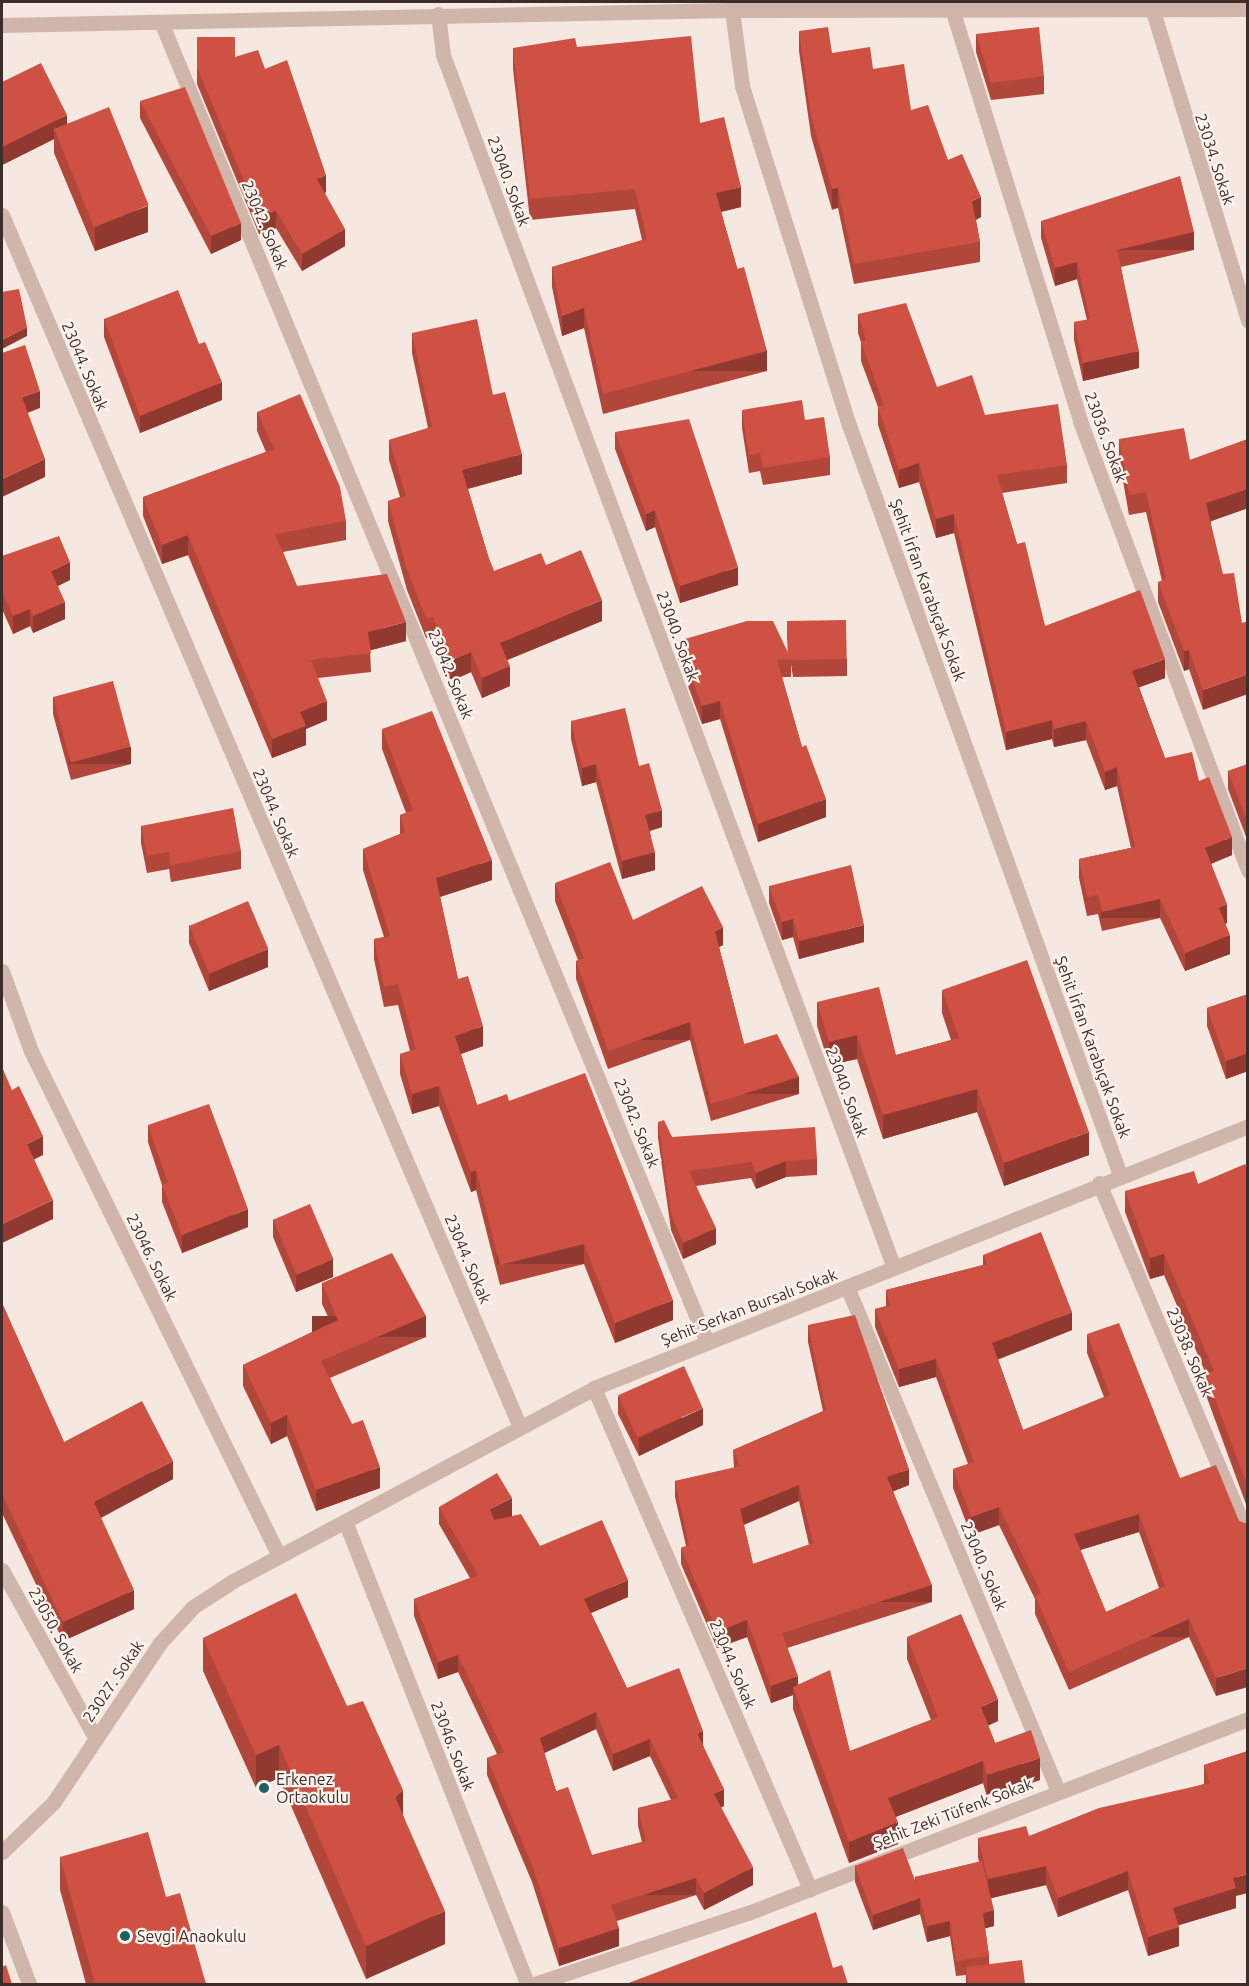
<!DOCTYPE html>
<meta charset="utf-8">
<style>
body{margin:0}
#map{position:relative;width:1249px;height:1986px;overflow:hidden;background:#f5e8e0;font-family:Ubuntu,sans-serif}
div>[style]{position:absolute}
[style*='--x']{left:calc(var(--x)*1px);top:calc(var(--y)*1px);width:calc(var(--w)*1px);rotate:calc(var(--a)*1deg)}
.minor>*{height:15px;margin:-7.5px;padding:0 7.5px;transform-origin:7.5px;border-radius:7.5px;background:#cfb5aa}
.wall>*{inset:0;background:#b1463a}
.shaded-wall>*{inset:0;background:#903930;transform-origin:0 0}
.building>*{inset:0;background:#ce5144;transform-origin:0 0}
.dots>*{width:16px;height:16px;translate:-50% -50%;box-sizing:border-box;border:3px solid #fcf3ed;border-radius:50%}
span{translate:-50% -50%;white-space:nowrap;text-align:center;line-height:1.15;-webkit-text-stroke:4.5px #fcf3ed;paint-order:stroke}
.street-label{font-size:16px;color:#3c2d2a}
.poi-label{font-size:16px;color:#3c2d2a}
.left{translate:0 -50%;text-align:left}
.frame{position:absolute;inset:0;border:3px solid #3c2d2a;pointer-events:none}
</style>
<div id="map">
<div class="minor">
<i style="--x:1152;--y:8;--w:327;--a:72.9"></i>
<i style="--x:952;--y:9;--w:431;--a:72.7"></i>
<i style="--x:1080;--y:421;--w:480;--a:69.5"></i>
<i style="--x:732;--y:10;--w:77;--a:82.5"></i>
<i style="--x:742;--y:86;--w:355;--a:72.5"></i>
<i style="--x:849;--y:425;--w:797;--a:70.13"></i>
<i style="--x:438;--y:14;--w:41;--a:83"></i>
<i style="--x:443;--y:55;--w:1294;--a:69.6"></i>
<i style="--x:161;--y:22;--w:1428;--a:67.53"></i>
<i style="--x:2;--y:25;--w:730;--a:-1.18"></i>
<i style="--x:732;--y:10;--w:516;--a:-0.11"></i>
<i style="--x:2;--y:215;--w:1316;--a:66.86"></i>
<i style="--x:2;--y:971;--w:85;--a:70.1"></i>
<i style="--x:31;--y:1051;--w:563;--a:63.84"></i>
<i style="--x:1099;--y:1183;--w:382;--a:67.1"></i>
<i style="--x:848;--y:1289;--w:544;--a:67.3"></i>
<i style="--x:594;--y:1388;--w:546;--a:66.68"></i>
<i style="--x:345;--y:1521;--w:497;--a:68.5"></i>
<i style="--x:2;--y:1570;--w:193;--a:60.9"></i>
<i style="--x:2;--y:1852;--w:71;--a:-43.9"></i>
<i style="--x:53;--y:1803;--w:192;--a:-56.2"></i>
<i style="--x:160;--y:1643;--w:49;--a:-47.5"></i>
<i style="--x:193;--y:1607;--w:48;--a:-33"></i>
<i style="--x:233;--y:1581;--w:409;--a:-28.1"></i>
<i style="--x:594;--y:1388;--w:705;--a:-21.83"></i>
<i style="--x:2;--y:1912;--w:77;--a:69.4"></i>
<i style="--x:534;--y:1984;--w:225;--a:-18.4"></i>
<i style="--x:748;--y:1913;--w:536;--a:-21.21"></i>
</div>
<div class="wall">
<i style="clip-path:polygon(799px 31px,832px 53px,873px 69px,911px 110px,948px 160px,981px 217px,976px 220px,980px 242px,980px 262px,854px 284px,838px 208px,832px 210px,811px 136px,799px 51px)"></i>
<i style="clip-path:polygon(976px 34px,1044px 76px,1044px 94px,991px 100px,976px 52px)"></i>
<i style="clip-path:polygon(197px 37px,235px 57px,265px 69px,326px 192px,325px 193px,345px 246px,302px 271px,276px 228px,259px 234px,197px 84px)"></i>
<i style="clip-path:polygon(577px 47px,700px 123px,741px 207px,721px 212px,767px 371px,603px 414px,584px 328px,562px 336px,552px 287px,552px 267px,642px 240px,635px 209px,530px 220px,513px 69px,513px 48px)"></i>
<i style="clip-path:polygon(2px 82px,67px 123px,148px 232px,95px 251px,54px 153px,54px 139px,2px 165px)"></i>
<i style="clip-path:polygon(140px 101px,241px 240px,211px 254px,140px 118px)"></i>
<i style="clip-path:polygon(1041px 221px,1194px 250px,1121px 267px,1139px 368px,1083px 381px,1074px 340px,1074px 322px,1087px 320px,1077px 279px,1055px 286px,1041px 238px)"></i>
<i style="clip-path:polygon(858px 314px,937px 387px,985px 415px,1067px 465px,1067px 483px,1002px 493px,1017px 544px,1045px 626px,1165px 678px,1139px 687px,1165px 758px,1199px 781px,1232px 855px,1211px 864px,1227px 923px,1225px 924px,1230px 954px,1185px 971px,1160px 918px,1102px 931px,1098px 914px,1087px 916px,1079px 878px,1079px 859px,1131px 848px,1117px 786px,1105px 790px,1086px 740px,1054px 747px,1052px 739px,1006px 750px,954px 533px,936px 538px,919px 482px,899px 488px,878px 425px,878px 407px,861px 361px,861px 342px,858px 333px)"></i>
<i style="clip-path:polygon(104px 319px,199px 344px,222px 400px,140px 433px,104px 337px)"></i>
<i style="clip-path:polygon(412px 333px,493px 395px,522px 474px,468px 489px,489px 559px,494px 571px,546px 565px,602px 621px,507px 660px,510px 686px,482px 698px,471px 672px,451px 681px,433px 637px,426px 638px,407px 590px,388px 521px,388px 501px,400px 497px,389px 460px,389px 440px,428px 428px,412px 353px)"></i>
<i style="clip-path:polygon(742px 410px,805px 420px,830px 457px,830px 475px,763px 485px,760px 471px,749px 473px,742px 428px)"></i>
<i style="clip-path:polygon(257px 412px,346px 521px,346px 540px,283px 552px,297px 586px,406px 641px,370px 650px,371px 672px,318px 678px,327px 720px,306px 729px,306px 745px,272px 758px,188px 555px,162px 564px,143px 516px,143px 497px,266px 452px,257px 431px)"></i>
<i style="clip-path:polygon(615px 432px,738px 585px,680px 603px,655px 527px,646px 531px,615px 449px)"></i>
<i style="clip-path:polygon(1119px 439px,1190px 460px,1248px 439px,1248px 508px,1211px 521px,1203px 710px,1189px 669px,1184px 671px,1158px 602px,1158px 582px,1162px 581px,1146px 512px,1129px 515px,1119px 458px)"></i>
<i style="clip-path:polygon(2px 556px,70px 580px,58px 586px,65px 619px,33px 633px,30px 626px,13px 634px,2px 609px)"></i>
<i style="clip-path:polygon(787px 621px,847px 659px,847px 676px,793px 677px,791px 664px,791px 677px,782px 677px,802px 747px,826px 817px,758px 842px,720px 719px,702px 724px,678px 659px,678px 641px,790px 657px,787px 638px)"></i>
<i style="clip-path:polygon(53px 697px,131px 764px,71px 780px,53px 714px)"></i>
<i style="clip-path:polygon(571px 721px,639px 766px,662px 827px,650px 831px,655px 870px,622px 879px,596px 782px,582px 786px,571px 739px)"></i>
<i style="clip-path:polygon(382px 729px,492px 880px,440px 897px,458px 979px,483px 1046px,461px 1054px,477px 1105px,509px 1101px,673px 1320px,615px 1343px,584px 1264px,500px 1285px,476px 1190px,471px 1192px,439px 1106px,412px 1114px,400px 1074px,400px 1054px,410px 1051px,398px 1005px,384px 1007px,374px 959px,374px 939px,384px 937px,363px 870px,363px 849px,400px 834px,400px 815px,406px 813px,382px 749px)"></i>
<i style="clip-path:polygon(1248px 764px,1248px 842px,1228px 789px,1228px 771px)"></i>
<i style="clip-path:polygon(141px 826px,241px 851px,241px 869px,171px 882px,169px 869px,147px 873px,141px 843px)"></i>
<i style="clip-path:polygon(555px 883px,633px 920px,723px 945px,719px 947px,744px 1044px,799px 1094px,711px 1121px,690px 1040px,608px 1069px,576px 979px,576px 961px,578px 960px,555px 901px)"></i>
<i style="clip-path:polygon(769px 886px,864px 942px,799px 959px,793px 937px,782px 940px,769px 903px)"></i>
<i style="clip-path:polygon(189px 925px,268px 967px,209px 991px,189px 943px)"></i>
<i style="clip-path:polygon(942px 990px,1089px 1155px,1004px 1186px,977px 1112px,883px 1139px,857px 1059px,829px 1065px,817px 1026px,817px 1002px,896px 1055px,951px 1040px,942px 1013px)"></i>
<i style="clip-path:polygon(1248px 994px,1248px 1071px,1226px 1079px,1207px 1026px,1207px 1008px)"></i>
<i style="clip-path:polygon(658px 1122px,672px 1137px,817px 1159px,817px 1175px,786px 1177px,756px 1189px,751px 1178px,696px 1186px,716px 1244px,683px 1259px,671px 1230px,658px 1138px)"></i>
<i style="clip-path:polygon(148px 1125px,248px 1227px,182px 1253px,162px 1202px,162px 1185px,148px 1142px)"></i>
<i style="clip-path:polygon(1248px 1169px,1248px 1507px,1247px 1507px,1206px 1395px,1206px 1374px,1164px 1275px,1150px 1279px,1125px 1212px,1125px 1191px,1198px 1184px)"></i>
<i style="clip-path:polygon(273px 1219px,333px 1277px,296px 1292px,273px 1237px)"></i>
<i style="clip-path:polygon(evenodd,983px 1255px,1072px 1330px,998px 1359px,1023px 1430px,1104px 1397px,1087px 1353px,1087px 1334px,1180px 1478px,1239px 1521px,1216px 1696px,1189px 1637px,1069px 1690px,1035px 1614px,1035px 1599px,999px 1525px,971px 1535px,953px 1488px,953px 1469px,968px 1464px,936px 1377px,899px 1387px,875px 1327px,875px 1309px,886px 1306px,886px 1290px,983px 1265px,983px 1255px,1139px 1532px,1159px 1588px,1106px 1612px,1080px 1550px,1139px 1532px)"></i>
<i style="clip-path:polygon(322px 1283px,426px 1337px,330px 1378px,380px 1488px,316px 1511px,287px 1436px,271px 1444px,243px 1386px,243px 1365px,331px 1323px,322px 1304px)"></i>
<i style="clip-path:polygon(2px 1303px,64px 1442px,173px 1479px,101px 1518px,134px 1609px,63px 1641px,2px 1513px)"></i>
<i style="clip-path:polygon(evenodd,808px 1325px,909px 1485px,893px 1491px,932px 1602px,787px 1648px,798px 1684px,850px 1751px,931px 1720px,907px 1659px,907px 1637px,998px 1721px,988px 1725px,995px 1743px,1040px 1780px,987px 1797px,983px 1783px,895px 1817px,898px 1844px,849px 1863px,793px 1709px,793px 1695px,771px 1703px,747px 1637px,717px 1648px,681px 1564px,681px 1548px,686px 1546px,675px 1497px,675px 1481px,734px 1468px,733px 1450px,823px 1411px,808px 1342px,808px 1325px,799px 1501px,809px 1545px,753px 1564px,744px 1525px,799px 1501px)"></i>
<i style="clip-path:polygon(618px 1396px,703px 1425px,639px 1456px,618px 1414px)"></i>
<i style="clip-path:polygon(evenodd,439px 1507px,512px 1516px,540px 1546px,628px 1597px,591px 1613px,627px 1688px,703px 1745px,724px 1806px,721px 1807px,753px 1885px,704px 1910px,696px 1895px,617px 1921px,619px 1946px,559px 1966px,532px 1882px,487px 1775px,487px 1758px,497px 1754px,458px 1672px,438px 1679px,414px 1616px,414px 1599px,470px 1578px,439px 1524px,439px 1507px,596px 1729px,613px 1771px,650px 1756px,671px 1800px,638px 1808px,638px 1826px,642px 1842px,592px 1855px,556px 1791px,544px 1753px,596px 1729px)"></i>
<i style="clip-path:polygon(203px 1638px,347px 1706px,403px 1815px,445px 1944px,366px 1979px,279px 1778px,256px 1788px,203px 1671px)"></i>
<i style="clip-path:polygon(1248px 1751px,1236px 1896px,1236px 1908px,1178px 1925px,1179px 1946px,1148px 1956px,1128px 1890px,1058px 1917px,1046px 1885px,991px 1898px,994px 1926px,985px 1928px,989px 1956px,989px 1964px,1025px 1984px,966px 1984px,966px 1975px,956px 1976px,950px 1936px,927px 1942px,920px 1914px,873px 1930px,855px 1882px,855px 1866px,915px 1882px,915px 1877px,979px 1862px,978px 1857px,978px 1838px,1029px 1836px,1204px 1784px,1204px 1765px)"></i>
<i style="clip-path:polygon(60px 1857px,166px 1897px,206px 1984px,86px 1984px,60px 1890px)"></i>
</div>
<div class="shaded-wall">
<i style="clip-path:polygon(67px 115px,67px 133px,54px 127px,54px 139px,2px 165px,2px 147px)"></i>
<i style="clip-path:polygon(326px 175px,326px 192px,317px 196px,317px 179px)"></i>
<i style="clip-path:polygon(741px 187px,741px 207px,716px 213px,716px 193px)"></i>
<i style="left:838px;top:188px;width:20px;height:6px;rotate:90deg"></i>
<i style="clip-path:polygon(981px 197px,981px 217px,972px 221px,972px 201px)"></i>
<i style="clip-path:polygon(148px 206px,148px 232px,95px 251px,95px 225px)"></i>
<i style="clip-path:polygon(276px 211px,276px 228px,259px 234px,259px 217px)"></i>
<i style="clip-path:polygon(241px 223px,241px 240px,211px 254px,211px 236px)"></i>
<i style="clip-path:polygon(345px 229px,345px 246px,302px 271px,302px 254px)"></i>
<i style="left:1194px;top:232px;width:18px;height:79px;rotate:90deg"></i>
<i style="clip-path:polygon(1077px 262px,1077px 279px,1055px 286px,1055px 268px)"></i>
<i style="clip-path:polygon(584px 308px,584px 328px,562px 336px,562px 316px)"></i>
<i style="clip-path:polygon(27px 327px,27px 336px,2px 349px,2px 340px)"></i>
<i style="left:767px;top:351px;width:20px;height:170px;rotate:90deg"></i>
<i style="clip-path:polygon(1139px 351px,1139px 368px,1083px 381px,1083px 363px)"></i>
<i style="clip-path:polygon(222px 382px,222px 400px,140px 433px,140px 416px)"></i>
<i style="clip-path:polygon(40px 391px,40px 408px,22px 415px,22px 397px)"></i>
<i style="clip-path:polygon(522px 454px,522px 474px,462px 490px,462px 470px)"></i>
<i style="clip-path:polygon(45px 459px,45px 477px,2px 497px,2px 479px)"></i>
<i style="clip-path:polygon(919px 463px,919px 482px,899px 488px,899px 470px)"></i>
<i style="clip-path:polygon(1248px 489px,1248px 508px,1206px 523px,1206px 503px)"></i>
<i style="clip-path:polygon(655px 510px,655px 527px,646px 531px,646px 514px)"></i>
<i style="clip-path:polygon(954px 514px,954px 533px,936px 538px,936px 519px)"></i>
<i style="clip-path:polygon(188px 535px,188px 555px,162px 564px,162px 545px)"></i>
<i style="clip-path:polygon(70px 562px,70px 580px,51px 589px,51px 571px)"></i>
<i style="clip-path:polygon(738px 567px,738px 585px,680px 603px,680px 586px)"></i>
<i style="clip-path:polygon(602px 600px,602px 621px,500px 663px,500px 643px)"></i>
<i style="clip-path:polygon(65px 602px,65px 619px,33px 633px,33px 616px)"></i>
<i style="clip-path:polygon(30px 609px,30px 626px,13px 634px,13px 616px)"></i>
<i style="clip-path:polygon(406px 622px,406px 641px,368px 651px,368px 632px)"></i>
<i style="clip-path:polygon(1189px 650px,1189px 669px,1184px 671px,1184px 651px)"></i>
<i style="clip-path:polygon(471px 652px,471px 672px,451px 681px,451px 661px)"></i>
<i style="clip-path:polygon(1165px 659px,1165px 678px,1132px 690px,1132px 671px)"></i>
<i style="clip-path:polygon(510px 666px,510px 686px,482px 698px,482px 678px)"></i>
<i style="clip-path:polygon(1248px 674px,1248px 694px,1203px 710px,1203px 690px)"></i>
<i style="clip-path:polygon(327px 701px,327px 720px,306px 729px,306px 745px,272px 758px,272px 739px,300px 712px)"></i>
<i style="clip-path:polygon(720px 701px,720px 719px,702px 724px,702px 706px)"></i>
<i style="clip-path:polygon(1052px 720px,1052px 739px,1006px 750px,1006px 732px)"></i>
<i style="clip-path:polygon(1086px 721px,1086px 740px,1054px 747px,1054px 729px)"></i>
<i style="left:131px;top:747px;width:17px;height:62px;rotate:90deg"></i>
<i style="clip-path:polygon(596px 764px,596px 782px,582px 786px,582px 768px)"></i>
<i style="clip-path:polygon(1117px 767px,1117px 786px,1105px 790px,1105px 772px)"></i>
<i style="clip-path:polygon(826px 799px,826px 817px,758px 842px,758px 824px)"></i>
<i style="clip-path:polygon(662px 810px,662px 827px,645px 832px,645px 815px)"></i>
<i style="clip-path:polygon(1232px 837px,1232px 855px,1205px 866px,1205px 848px)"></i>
<i style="clip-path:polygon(655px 852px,655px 870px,622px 879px,622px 861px)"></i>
<i style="clip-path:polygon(492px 860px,492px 880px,436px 898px,436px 878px)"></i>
<i style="left:1160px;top:899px;width:19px;height:59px;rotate:90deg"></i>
<i style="clip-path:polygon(1227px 904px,1227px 923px,1219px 926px,1219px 908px)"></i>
<i style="clip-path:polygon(793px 919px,793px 937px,782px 940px,782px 922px)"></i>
<i style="clip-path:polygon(864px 925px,864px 942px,799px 959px,799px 941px)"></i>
<i style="clip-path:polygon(723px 927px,723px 945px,715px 949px,715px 931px)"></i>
<i style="clip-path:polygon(1230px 935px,1230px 954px,1185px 971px,1185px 953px)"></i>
<i style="clip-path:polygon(268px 949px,268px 967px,209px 991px,209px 973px)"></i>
<i style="left:690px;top:1022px;width:18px;height:87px;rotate:90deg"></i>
<i style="clip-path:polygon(483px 1026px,483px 1046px,455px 1056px,455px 1036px)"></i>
<i style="clip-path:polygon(857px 1035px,857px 1059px,829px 1065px,829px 1042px)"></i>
<i style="clip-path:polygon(1248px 1053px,1248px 1071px,1226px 1079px,1226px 1061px)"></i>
<i style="left:799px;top:1077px;width:17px;height:92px;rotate:90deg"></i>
<i style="clip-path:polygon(439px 1086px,439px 1106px,412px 1114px,412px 1094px)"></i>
<i style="clip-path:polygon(977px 1089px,977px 1112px,883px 1139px,883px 1115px)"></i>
<i style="clip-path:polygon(1089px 1132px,1089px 1155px,1004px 1186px,1004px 1163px)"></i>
<i style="clip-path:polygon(43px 1136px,43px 1155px,27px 1163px,27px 1144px)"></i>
<i style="clip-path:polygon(786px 1161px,786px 1177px,756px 1189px,756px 1173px)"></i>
<i style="clip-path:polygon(476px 1170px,476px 1190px,471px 1192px,471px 1172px)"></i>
<i style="clip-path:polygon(53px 1200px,53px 1219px,2px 1243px,2px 1224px)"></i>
<i style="clip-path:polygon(248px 1209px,248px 1227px,182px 1253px,182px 1235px)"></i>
<i style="clip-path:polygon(716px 1228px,716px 1244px,683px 1259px,683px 1243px)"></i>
<i style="left:584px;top:1244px;width:20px;height:87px;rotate:90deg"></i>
<i style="clip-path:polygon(1164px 1254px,1164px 1275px,1150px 1279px,1150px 1258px)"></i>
<i style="clip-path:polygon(333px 1259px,333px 1277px,296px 1292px,296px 1274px)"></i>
<i style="clip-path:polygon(673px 1300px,673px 1320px,615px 1343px,615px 1323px)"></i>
<i style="clip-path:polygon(1072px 1312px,1072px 1330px,992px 1362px,992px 1343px)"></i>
<i style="left:426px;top:1316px;width:21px;height:114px;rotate:90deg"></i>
<i style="clip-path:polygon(936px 1359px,936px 1377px,899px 1387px,899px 1369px)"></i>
<i style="clip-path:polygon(703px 1408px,703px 1425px,639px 1456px,639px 1438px)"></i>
<i style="clip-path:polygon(287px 1415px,287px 1436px,271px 1444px,271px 1423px)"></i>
<i style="clip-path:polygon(173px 1461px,173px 1479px,94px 1521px,94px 1502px)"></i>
<i style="clip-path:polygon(380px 1467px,380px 1488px,316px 1511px,316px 1490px)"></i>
<i style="clip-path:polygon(909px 1469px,909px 1485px,887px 1494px,887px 1477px)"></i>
<i style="clip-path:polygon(799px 1485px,799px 1501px,740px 1526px,740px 1509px)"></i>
<i style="clip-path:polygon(1247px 1486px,1248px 1486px,1247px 1507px)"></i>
<i style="clip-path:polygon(512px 1498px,512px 1516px,490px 1526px,490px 1509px)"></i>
<i style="clip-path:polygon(999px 1507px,999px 1525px,971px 1535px,971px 1517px)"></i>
<i style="clip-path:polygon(1139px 1514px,1139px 1532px,1074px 1552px,1074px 1534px)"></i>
<i style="clip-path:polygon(628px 1580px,628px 1597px,584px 1616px,584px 1599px)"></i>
<i style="left:932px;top:1585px;width:17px;height:157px;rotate:90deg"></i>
<i style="clip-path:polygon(134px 1590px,134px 1609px,63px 1641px,63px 1622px)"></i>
<i style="left:1189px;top:1619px;width:18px;height:131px;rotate:90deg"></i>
<i style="clip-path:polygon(747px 1620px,747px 1637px,717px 1648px,717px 1632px)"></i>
<i style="clip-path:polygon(458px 1655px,458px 1672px,438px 1679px,438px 1662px)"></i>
<i style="clip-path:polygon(1248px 1668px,1248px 1687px,1216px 1696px,1216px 1678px)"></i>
<i style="clip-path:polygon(798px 1676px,798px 1693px,793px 1687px,793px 1695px,771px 1703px,771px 1686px)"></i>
<i style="clip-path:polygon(998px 1699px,998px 1721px,981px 1729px,981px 1707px)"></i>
<i style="clip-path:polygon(596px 1712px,596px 1729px,540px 1755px,540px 1738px)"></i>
<i style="clip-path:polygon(703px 1731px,703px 1748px,697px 1733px)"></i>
<i style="clip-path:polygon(650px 1739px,650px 1756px,613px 1771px,613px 1754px)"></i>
<i style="clip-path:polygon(279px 1745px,279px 1778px,256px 1788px,256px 1755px)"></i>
<i style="clip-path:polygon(1040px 1758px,1040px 1780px,987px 1797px,987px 1775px)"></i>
<i style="clip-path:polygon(983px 1761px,983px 1783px,888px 1820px,888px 1798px)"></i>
<i style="clip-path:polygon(724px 1789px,724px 1806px,714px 1811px,714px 1794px)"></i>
<i style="clip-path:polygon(403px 1790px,403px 1823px,395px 1797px)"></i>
<i style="clip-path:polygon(898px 1822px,898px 1844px,849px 1863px,849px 1842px)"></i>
<i style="clip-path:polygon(1046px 1866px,1046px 1885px,988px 1899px,988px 1879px)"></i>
<i style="clip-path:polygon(753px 1867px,753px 1885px,704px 1910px,704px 1893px)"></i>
<i style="clip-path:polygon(1128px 1871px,1128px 1890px,1058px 1917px,1058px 1898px)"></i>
<i style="clip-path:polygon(1248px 1874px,1248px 1893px,1236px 1896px,1236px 1908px,1173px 1927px,1173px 1908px,1233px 1878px)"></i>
<i style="left:696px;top:1878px;width:17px;height:89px;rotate:90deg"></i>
<i style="clip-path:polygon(920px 1898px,920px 1914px,873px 1930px,873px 1915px)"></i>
<i style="clip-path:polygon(994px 1910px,994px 1926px,983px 1929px,983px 1913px)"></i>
<i style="clip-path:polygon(445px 1911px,445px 1944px,366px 1979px,366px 1946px)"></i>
<i style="clip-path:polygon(950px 1921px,950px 1936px,927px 1942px,927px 1926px)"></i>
<i style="clip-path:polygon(1179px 1927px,1179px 1946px,1148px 1956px,1148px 1937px)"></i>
<i style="clip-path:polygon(619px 1928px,619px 1946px,559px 1966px,559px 1948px)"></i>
</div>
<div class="building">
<i style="clip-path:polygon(828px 27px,832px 53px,870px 47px,873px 69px,904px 64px,911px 110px,928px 105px,948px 160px,962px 154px,981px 197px,972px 201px,980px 242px,854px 264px,838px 188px,832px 189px,811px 116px,799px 31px)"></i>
<i style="clip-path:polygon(1039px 27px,1044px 76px,991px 83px,976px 34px)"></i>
<i style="clip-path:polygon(691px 36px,700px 123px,724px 117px,741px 187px,716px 193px,737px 269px,744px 267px,767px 351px,603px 394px,584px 308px,562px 316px,552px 267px,647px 239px,635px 189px,530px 199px,513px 48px,575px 38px,577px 47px)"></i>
<i style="clip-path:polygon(197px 37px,235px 37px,235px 57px,258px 50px,265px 69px,287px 60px,326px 175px,317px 179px,345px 229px,302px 254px,276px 211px,259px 217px,197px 67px)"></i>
<i style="clip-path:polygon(41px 63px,67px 115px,2px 147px,2px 82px)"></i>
<i style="clip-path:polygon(185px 87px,241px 223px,211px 236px,140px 101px)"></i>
<i style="left:109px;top:107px;width:106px;height:59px;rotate:68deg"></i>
<i style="clip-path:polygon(1180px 176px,1194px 232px,1117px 250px,1139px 351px,1083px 363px,1074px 322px,1090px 319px,1077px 262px,1055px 268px,1041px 221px)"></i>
<i style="clip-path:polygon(19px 289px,27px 327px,2px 340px,2px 292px)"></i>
<i style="clip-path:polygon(178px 290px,199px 344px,205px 342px,222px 382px,140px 416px,104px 319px)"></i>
<i style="clip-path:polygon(906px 303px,937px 387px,972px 375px,985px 415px,1058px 404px,1067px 465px,997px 475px,1017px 544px,1025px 542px,1045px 626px,1140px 590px,1165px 659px,1132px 671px,1165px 758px,1192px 752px,1199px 781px,1209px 777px,1232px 837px,1205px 848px,1227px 904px,1219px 908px,1230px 935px,1185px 953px,1160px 899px,1102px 912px,1098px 895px,1087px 897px,1079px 859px,1135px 847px,1117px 767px,1105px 772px,1086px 721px,1054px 729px,1052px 720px,1006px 732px,954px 514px,936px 519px,919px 463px,899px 470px,878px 407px,884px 405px,861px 342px,866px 340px,858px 314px)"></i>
<i style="clip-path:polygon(477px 319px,493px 395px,505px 392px,522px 454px,462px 470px,489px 559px,494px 571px,541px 553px,546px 565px,581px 550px,602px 600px,500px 643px,510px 666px,482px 678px,471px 652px,451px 661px,433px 617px,426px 618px,407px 570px,388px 501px,406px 496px,389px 440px,432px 427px,412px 333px)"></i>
<i style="clip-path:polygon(25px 345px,40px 391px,22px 397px,45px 459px,2px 479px,2px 353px)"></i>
<i style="clip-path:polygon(300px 394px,340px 487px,346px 521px,275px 534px,297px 586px,387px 574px,406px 622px,368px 632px,371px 653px,311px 660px,327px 701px,300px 712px,306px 726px,272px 739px,188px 535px,162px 545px,143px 497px,274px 449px,257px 412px)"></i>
<i style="clip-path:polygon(802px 400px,805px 420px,824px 417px,830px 457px,763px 468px,760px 453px,749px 455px,742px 410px)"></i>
<i style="clip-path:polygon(689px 419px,738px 567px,680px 586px,655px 510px,646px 514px,615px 432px)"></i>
<i style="clip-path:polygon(1184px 428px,1190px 460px,1248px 439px,1248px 489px,1206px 503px,1223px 574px,1234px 573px,1242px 623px,1248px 621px,1248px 674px,1203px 690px,1189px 650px,1184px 651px,1158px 582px,1166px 579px,1146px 492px,1129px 495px,1119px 439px)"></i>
<i style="clip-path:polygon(59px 536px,70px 562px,51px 571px,65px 602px,33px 616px,30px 609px,13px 616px,2px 591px,2px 556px)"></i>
<i style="left:846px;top:620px;width:39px;height:59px;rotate:89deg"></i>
<i style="clip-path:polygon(747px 621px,773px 621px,791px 659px,777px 660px,802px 747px,806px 745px,826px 799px,758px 824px,720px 701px,702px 706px,678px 641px)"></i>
<i style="left:113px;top:681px;width:68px;height:62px;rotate:75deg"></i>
<i style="clip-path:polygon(625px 708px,639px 766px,649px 763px,662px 810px,645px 815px,655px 852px,622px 861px,596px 764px,582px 768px,571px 721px)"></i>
<i style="clip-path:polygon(432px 711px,492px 860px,436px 878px,458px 979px,468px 976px,483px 1026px,455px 1036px,477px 1105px,507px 1094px,509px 1101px,585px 1073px,673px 1300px,615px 1323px,584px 1244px,500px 1265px,476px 1170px,471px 1172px,439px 1086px,412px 1094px,400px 1054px,416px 1049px,398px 984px,384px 987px,374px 939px,390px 936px,363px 849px,405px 832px,400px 815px,413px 810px,382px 729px)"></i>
<i style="clip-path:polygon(1248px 764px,1248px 824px,1228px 771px)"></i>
<i style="clip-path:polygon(233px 808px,241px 851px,171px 865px,169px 852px,147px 856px,141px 826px)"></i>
<i style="clip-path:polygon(610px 862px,633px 920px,702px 886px,723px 927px,715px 931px,744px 1044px,777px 1034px,799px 1077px,711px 1104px,690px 1022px,608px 1051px,576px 961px,584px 958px,555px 883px)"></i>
<i style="clip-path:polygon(851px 865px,864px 925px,799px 941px,793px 919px,782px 922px,769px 886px)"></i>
<i style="left:248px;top:901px;width:52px;height:64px;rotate:67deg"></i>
<i style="clip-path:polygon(1027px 960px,1089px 1132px,1004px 1163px,977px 1089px,883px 1115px,857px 1035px,829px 1042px,817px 1002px,879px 987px,896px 1055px,959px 1038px,942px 990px)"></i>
<i style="clip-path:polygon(1248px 994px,1248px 1053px,1226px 1061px,1207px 1008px)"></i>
<i style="clip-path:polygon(2px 1067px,12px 1090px,19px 1086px,43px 1136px,27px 1144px,53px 1200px,2px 1224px)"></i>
<i style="clip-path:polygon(209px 1104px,248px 1209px,182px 1235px,162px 1185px,168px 1183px,148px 1125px)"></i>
<i style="clip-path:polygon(664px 1120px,672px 1137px,815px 1127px,817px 1159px,786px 1161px,756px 1173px,751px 1162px,689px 1171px,716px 1228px,683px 1243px,671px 1214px,658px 1122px)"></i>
<i style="clip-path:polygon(1245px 1164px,1248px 1169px,1247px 1486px,1206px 1374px,1214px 1371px,1164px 1254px,1150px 1258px,1125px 1191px,1194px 1171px,1198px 1184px)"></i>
<i style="left:310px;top:1204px;width:60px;height:40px;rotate:67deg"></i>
<i style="clip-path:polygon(evenodd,1041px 1232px,1072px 1312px,992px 1343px,1023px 1430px,1110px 1395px,1087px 1334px,1119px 1323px,1180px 1478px,1216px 1465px,1239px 1521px,1248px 1524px,1248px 1668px,1216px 1678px,1189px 1619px,1069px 1672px,1035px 1596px,1041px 1593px,999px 1507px,971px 1517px,953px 1469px,974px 1462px,936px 1359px,899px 1369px,875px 1309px,890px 1306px,886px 1290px,987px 1264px,983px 1255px,1041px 1232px,1139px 1514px,1165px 1586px,1106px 1612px,1074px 1534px,1139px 1514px)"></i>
<i style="clip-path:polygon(392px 1253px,426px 1316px,321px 1361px,352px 1424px,363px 1420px,380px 1467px,316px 1490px,287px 1415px,271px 1423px,243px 1365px,338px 1320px,322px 1283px)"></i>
<i style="clip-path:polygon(2px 1303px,64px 1442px,142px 1401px,173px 1461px,94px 1502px,134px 1590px,63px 1622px,2px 1494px)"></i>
<i style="clip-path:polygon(evenodd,855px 1315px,909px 1469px,887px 1477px,932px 1585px,782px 1633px,798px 1676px,771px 1686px,747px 1620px,717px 1632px,681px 1548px,689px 1545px,675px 1481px,740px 1466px,733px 1450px,826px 1410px,808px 1325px,855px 1315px,799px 1485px,813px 1543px,753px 1564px,740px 1509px,799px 1485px)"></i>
<i style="left:684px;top:1366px;width:46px;height:72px;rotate:66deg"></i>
<i style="clip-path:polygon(evenodd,497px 1473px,512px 1498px,490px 1509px,494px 1520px,521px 1514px,540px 1546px,602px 1520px,628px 1580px,584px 1599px,627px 1688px,679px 1668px,703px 1731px,697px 1733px,724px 1789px,714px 1794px,753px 1867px,704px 1893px,696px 1878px,611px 1905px,619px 1928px,559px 1948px,532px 1865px,487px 1758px,504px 1752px,458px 1655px,438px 1662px,414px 1599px,478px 1575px,439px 1507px,497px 1473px,596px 1712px,613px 1754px,650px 1739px,678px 1798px,638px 1808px,646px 1841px,592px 1855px,568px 1787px,556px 1791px,540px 1738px,596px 1712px)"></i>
<i style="clip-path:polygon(296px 1593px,347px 1706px,363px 1701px,403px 1790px,395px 1797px,445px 1911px,366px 1946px,279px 1745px,256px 1755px,203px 1638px)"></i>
<i style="clip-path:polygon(961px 1614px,998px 1699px,981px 1707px,995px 1743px,1031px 1730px,1040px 1758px,987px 1775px,983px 1761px,888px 1798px,898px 1822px,849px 1842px,793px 1687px,830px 1670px,850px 1751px,938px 1717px,907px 1637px)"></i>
<i style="clip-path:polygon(1248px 1751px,1248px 1874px,1233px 1878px,1236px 1888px,1173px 1908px,1179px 1927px,1148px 1937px,1128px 1871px,1058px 1898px,1046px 1866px,988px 1879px,978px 1838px,1026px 1826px,1029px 1836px,1099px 1808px,1210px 1783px,1204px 1765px)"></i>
<i style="clip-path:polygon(148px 1832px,166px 1897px,180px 1893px,206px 1984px,95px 1984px,60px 1857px)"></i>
<i style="clip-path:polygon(903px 1848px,920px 1894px,915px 1877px,982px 1861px,994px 1910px,983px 1913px,989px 1956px,956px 1961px,950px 1921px,927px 1926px,920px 1898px,873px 1915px,855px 1866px)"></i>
<i style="clip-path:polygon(816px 1912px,833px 1968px,842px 1965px,848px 1984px,626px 1984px)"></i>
<i style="clip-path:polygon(1022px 1960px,1025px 1984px,968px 1984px,966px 1967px)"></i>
<i style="clip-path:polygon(6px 1965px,12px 1984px,2px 1984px,2px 1967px)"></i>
</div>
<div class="dots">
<i style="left:264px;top:1788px;background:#1c615b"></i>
<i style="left:125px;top:1936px;background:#1c615b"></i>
</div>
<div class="street-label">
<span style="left:1215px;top:159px;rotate:72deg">23034. Sokak</span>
<span style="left:509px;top:181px;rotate:70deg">23040. Sokak</span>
<span style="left:265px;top:225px;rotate:67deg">23042. Sokak</span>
<span style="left:85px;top:366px;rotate:67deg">23044. Sokak</span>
<span style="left:1106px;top:437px;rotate:70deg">23036. Sokak</span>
<span style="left:928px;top:590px;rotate:70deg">Şehit İrfan Karabıçak Sokak</span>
<span style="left:678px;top:636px;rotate:70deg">23040. Sokak</span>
<span style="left:451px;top:674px;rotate:68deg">23042. Sokak</span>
<span style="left:276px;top:813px;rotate:67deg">23044. Sokak</span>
<span style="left:1093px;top:1047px;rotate:70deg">Şehit İrfan Karabıçak Sokak</span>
<span style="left:847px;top:1092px;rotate:70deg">23040. Sokak</span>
<span style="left:637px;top:1123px;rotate:68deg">23042. Sokak</span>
<span style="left:152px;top:1257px;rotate:64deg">23046. Sokak</span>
<span style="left:468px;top:1259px;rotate:67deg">23044. Sokak</span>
<span style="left:749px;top:1307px;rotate:-21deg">Şehit Serkan Bursalı Sokak</span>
<span style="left:1190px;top:1352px;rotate:67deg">23038. Sokak</span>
<span style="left:984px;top:1566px;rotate:67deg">23040. Sokak</span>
<span style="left:56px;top:1630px;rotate:61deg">23050. Sokak</span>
<span style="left:733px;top:1664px;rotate:67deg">23044. Sokak</span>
<span style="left:113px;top:1681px;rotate:-56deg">23027. Sokak</span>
<span style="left:453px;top:1746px;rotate:69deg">23046. Sokak</span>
<span style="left:953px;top:1813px;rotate:-21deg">Şehit Zeki Tüfenk Sokak</span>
</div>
<div class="poi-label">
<span class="left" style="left:276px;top:1788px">Erkenez<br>Ortaokulu</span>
<span class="left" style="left:137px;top:1936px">Sevgi Anaokulu</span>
</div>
<div class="frame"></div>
</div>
